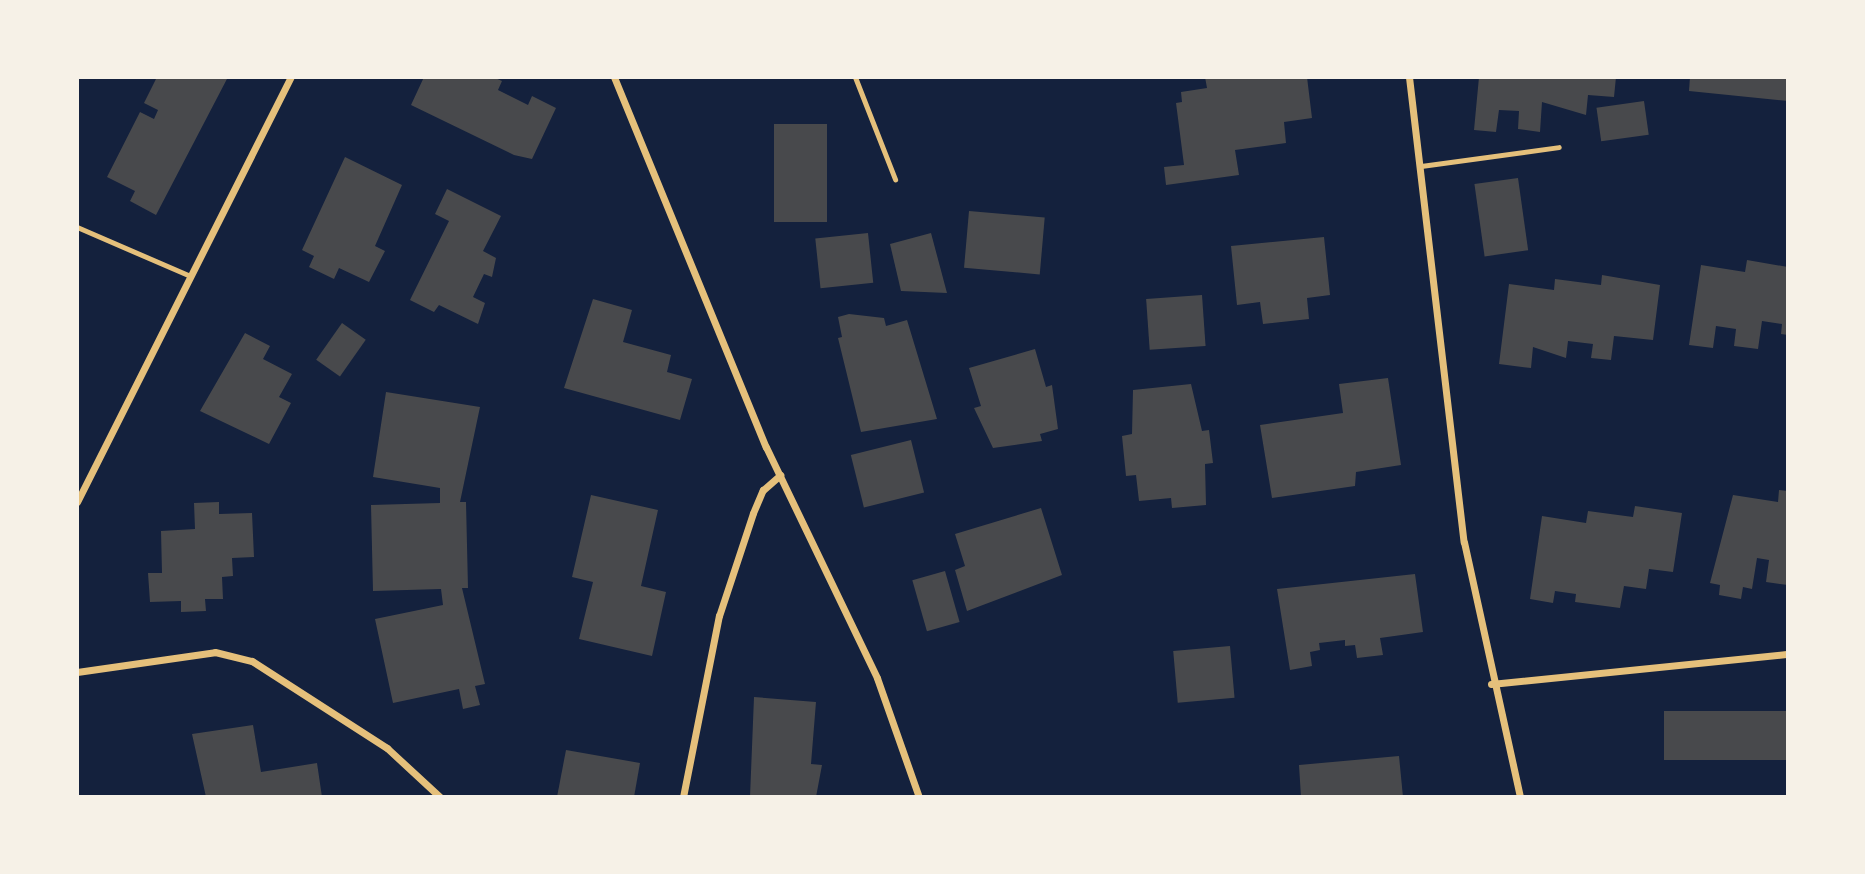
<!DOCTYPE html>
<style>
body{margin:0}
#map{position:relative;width:1865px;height:874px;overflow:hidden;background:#14213d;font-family:"Noto Serif",serif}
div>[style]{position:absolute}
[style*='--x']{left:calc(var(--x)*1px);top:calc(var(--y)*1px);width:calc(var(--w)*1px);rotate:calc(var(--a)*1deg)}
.building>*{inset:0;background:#48494c;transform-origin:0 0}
.service>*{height:5px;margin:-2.5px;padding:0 2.5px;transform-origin:2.5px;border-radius:2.5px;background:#e5c07b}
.minor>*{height:7px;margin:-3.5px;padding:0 3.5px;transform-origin:3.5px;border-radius:3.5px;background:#e5c07b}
span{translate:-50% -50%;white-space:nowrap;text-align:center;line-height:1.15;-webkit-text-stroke:7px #f6f1e7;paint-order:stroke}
.frame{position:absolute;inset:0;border:79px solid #f6f1e7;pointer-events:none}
</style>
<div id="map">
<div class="building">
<i style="clip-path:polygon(157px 77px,228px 77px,156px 215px,130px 201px,135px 191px,107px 177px,140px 112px,154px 119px,158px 110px,144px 103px)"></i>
<i style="clip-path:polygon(424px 77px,493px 77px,502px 81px,498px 90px,528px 105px,532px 96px,556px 108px,532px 159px,514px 155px,411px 105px)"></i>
<i style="clip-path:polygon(1205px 77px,1307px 77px,1312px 118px,1284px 122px,1286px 143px,1235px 150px,1239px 175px,1166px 185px,1164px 167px,1184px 165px,1176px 103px,1182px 102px,1181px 92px,1207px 88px)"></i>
<i style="clip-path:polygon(1479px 77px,1616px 77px,1614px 97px,1588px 95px,1586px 115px,1542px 102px,1540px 132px,1518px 129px,1519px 111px,1499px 110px,1496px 132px,1474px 130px)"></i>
<i style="clip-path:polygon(1690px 77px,1788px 77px,1788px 101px,1689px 91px)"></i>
<i style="left:1644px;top:101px;width:34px;height:48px;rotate:82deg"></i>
<i style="left:774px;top:124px;width:53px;height:98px"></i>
<i style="clip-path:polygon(345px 157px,402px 185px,375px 246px,385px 251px,369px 282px,339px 268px,334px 279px,309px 267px,314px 256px,302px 250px)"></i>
<i style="left:1518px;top:178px;width:73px;height:44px;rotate:82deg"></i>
<i style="clip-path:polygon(447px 189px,501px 216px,483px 251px,496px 258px,492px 277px,484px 274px,473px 297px,485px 303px,478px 324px,439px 305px,434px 312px,410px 300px,449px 221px,435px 214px)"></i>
<i style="left:969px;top:211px;width:76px;height:57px;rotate:5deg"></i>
<i style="left:868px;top:233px;width:50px;height:53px;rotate:84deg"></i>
<i style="clip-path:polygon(931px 233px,947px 293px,901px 291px,890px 244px)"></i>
<i style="clip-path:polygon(1324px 237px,1330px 295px,1307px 298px,1309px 319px,1263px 324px,1260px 302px,1237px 305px,1231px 246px)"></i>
<i style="clip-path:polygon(1747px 260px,1788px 267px,1788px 335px,1781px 334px,1782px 324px,1762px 321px,1758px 349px,1734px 346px,1736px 329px,1716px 326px,1713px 348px,1689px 345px,1701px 265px,1745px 272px)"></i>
<i style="clip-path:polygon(1602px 275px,1660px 285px,1653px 340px,1614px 336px,1611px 360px,1591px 358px,1593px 344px,1568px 341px,1566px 358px,1533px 347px,1531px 368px,1499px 364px,1509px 284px,1554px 290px,1555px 279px,1601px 285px)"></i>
<i style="left:1202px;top:295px;width:51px;height:56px;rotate:86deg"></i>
<i style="clip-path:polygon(593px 299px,632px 310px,623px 342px,671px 355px,667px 372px,692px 379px,680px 420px,564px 388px)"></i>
<i style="clip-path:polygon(849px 314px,884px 318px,886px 326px,907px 320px,937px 419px,861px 432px,838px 338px,842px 337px,838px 317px)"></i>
<i style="left:342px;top:323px;width:29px;height:45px;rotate:35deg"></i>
<i style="clip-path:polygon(245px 333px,270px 346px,263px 359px,292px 374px,279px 397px,291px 403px,269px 444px,200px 411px)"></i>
<i style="clip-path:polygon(1035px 349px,1046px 387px,1052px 385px,1058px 429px,1040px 434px,1042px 441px,993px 448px,974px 408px,981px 406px,969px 368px)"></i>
<i style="clip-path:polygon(1388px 378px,1401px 465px,1356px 472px,1355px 486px,1272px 498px,1260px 425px,1343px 413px,1339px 384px)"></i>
<i style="clip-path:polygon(1191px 384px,1202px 431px,1209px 430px,1213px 463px,1205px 464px,1206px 505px,1172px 508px,1171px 498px,1139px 501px,1136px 475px,1126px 476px,1122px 436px,1132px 434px,1133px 390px)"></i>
<i style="clip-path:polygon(386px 392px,480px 407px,460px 502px,466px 502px,468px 588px,462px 588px,485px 684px,475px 686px,480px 705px,463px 709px,459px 689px,393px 703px,375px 619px,443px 605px,441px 589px,373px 591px,371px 505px,440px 503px,440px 488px,373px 477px)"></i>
<i style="left:911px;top:440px;width:54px;height:62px;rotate:76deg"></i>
<i style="clip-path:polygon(1779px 490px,1788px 491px,1788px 585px,1766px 582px,1769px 560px,1757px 558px,1752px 589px,1743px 587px,1741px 599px,1719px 595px,1720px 585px,1710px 583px,1733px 495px,1778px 502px)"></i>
<i style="clip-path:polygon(591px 495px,658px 510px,641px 586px,666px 592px,652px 656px,579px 639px,593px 582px,572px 577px)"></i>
<i style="clip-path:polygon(219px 502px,219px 514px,252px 513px,254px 557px,232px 558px,233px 576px,222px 577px,223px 599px,205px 599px,206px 611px,181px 612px,181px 601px,150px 602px,148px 573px,162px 573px,161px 531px,195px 529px,194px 503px)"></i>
<i style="clip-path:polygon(1635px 506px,1682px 513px,1673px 572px,1649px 569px,1646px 589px,1624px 586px,1620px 608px,1575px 602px,1576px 594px,1555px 591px,1553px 603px,1530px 599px,1542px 516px,1586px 523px,1588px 511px,1633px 517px)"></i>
<i style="clip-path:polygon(1041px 508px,1062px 575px,967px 611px,955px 570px,965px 566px,955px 534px)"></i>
<i style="left:945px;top:571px;width:53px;height:34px;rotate:74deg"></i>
<i style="clip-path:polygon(1415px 574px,1423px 632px,1380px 638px,1383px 655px,1357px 658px,1355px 645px,1345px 646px,1345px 640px,1319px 643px,1320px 650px,1310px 652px,1312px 666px,1290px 670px,1277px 589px)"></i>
<i style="left:1230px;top:646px;width:52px;height:57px;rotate:85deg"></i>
<i style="clip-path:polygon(754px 697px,816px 702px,811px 764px,822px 765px,816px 797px,750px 797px)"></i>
<i style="left:1788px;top:711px;width:49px;height:124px;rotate:90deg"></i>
<i style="clip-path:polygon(253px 725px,261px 772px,317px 763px,322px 797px,206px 797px,192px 734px)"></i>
<i style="clip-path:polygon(566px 750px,640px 763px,634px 797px,557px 797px)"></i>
<i style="clip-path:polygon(1399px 756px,1403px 797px,1301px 797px,1299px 765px)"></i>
</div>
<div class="service">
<i style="--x:855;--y:77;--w:110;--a:68.6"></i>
<i style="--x:1421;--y:166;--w:139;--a:-7.8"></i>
<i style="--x:77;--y:227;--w:121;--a:23.4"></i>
</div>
<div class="minor">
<i style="--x:614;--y:77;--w:400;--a:67.7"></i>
<i style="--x:766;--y:447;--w:256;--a:64.3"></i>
<i style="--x:877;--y:678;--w:126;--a:70.6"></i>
<i style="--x:1409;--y:77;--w:468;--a:83.3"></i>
<i style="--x:1464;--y:542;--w:261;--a:77.6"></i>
<i style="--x:77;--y:502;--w:476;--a:-63.3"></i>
<i style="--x:77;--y:672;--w:139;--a:-8.2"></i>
<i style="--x:215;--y:652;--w:38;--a:14"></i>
<i style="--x:252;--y:661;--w:161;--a:32.8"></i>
<i style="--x:387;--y:748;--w:72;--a:42.8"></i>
<i style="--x:1491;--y:684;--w:299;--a:-5.8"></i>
<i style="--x:683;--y:797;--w:185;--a:-78.8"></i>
<i style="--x:719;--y:616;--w:108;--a:-71.7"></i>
<i style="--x:753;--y:513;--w:25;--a:-67"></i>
<i style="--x:763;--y:490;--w:23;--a:-41"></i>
</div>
<div class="frame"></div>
</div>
